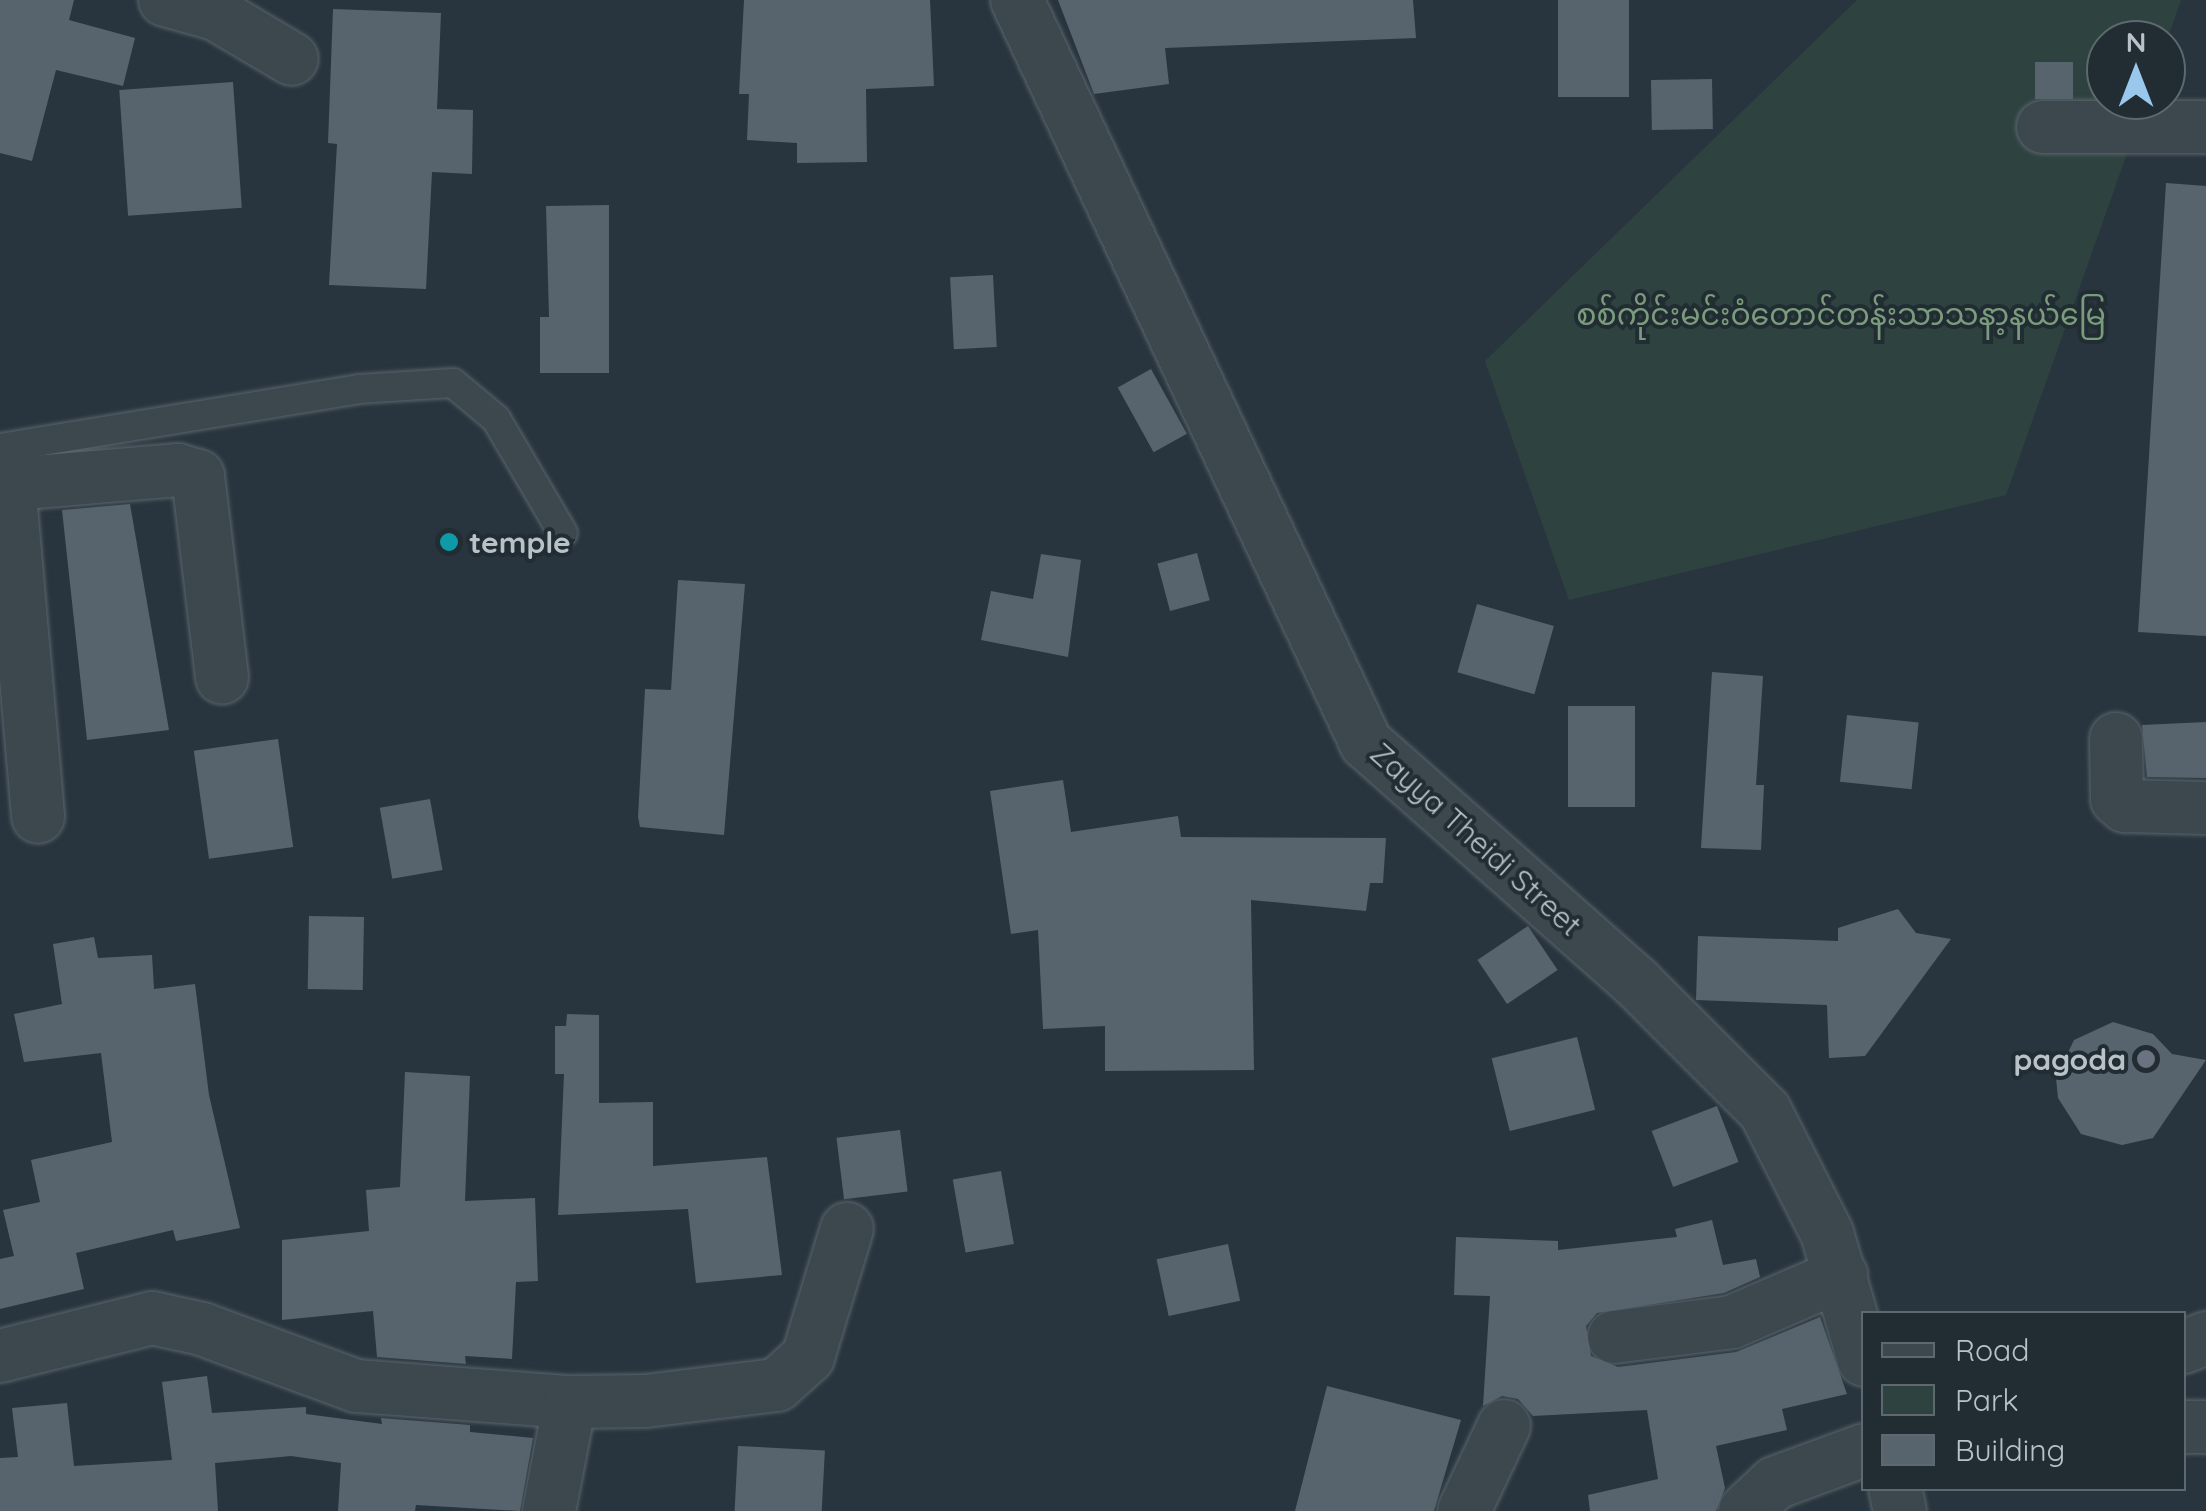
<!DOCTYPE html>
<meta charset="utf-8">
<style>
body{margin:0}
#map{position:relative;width:2206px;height:1511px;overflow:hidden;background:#29353e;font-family:Quicksand,"Noto Sans Myanmar",sans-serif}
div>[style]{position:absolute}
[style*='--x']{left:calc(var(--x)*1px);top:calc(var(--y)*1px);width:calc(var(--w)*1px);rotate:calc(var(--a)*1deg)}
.green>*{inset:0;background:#2e4340}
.building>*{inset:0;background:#57646e;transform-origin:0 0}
.roads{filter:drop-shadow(0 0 2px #5a656c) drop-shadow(0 0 2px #5a656c)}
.service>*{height:28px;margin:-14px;padding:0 14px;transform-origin:14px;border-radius:14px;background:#3d474e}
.minor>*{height:52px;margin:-26px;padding:0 26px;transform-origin:26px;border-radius:26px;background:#3d474e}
.dots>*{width:28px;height:28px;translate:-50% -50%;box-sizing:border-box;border:5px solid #212c33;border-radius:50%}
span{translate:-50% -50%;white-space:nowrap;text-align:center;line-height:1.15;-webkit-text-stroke:8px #212c33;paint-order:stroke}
.park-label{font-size:30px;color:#7a9c7c}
.poi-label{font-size:30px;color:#b9c2c9;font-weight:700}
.left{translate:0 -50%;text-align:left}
.right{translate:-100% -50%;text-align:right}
.street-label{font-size:30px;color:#b9c2c9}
.legend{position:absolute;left:1861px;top:1311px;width:325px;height:180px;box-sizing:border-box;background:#212c33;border:2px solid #5e686f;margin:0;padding:12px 18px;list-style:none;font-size:30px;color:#b9c2c9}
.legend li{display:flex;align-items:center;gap:20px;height:50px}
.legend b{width:50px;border:2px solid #5e686f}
.north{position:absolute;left:2086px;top:20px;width:100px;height:100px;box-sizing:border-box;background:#212c33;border:2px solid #5e686f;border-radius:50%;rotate:0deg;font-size:28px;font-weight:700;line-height:40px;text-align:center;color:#b9c2c9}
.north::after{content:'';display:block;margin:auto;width:35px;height:45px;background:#9ac8ec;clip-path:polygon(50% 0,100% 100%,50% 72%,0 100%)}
</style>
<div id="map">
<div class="green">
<i style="clip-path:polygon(1857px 0,2181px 0,2166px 43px,2106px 40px,2106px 100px,2146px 100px,2006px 495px,1569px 600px,1485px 361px)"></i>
</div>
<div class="building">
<i style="clip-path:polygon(0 0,74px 0,69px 20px,135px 38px,123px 86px,56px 70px,32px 161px,0 153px)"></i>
<i style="clip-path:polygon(744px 0,930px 0,934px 86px,866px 89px,867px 162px,797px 163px,797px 143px,747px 140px,749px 94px,739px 94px)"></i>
<i style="clip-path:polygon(1058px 0,1413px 0,1416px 38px,1165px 48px,1169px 84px,1094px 94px)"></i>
<i style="left:1558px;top:0;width:71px;height:97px"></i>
<i style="clip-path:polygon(333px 9px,441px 13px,437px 109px,473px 110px,472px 174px,432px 172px,426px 289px,329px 285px,337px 144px,328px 143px)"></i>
<i style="left:2035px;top:62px;width:38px;height:37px"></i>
<i style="left:1712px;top:79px;width:50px;height:61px;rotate:89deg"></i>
<i style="left:233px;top:82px;width:126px;height:114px;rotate:86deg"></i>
<i style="clip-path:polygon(2166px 183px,2206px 186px,2206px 636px,2138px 632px)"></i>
<i style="clip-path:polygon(609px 205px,609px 373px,540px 373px,540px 317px,549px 317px,546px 206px)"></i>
<i style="left:993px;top:275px;width:72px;height:43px;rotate:87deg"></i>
<i style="left:1151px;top:369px;width:74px;height:38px;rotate:61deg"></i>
<i style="clip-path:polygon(130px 504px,169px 730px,87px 740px,62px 510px)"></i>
<i style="left:1197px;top:553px;width:49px;height:41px;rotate:75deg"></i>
<i style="clip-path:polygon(1041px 554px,1081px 560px,1068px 657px,981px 640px,991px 591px,1033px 599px)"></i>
<i style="clip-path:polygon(678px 580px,745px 584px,724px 835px,640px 827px,638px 817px,645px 689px,671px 690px)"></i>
<i style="left:1477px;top:604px;width:80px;height:71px;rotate:16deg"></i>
<i style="clip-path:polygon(1712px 672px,1763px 676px,1756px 785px,1764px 785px,1761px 850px,1701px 848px)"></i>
<i style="left:1568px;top:706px;width:67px;height:101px"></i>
<i style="left:1847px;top:715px;width:72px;height:67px;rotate:6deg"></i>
<i style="clip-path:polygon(2206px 722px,2206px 778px,2147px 777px,2142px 725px)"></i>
<i style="left:278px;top:739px;width:109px;height:85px;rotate:82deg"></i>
<i style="clip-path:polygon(1063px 780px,1071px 832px,1178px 816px,1181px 837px,1386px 838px,1383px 883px,1370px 883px,1366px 911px,1251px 900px,1254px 1070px,1105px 1071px,1105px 1026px,1043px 1029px,1038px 930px,1011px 934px,990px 791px)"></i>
<i style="left:430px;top:799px;width:72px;height:51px;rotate:80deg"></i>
<i style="clip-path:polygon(1898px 909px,1916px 933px,1951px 939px,1865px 1056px,1829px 1058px,1827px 1005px,1696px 1000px,1698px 936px,1838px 941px,1838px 928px)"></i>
<i style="left:309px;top:916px;width:55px;height:73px;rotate:1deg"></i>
<i style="left:1528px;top:926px;width:53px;height:61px;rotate:56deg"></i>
<i style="clip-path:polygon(94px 937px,98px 958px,152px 955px,154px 989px,195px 984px,209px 1095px,240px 1228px,176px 1241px,173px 1230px,76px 1253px,84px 1289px,0 1309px,0 1259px,14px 1256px,3px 1210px,40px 1202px,31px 1160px,112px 1142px,101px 1053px,24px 1062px,14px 1014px,62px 1004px,53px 944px)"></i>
<i style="clip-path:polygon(567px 1014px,599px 1015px,599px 1103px,653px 1102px,653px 1166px,767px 1157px,782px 1275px,696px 1283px,688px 1209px,558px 1215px,564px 1074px,555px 1074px,555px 1026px,566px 1026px)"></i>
<i style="clip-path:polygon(2113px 1022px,2153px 1034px,2172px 1054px,2206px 1060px,2153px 1138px,2122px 1145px,2081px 1134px,2058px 1098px,2056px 1078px,2074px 1040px)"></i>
<i style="left:1577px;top:1037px;width:75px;height:88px;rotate:76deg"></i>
<i style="clip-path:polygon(405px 1072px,470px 1076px,465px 1201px,535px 1198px,538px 1281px,516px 1282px,512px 1359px,465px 1356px,466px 1364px,377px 1357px,373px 1311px,282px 1320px,282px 1240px,369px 1231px,366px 1190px,400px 1187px)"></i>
<i style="left:1717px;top:1106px;width:60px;height:70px;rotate:69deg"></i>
<i style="left:900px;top:1130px;width:62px;height:64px;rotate:83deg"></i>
<i style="left:1001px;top:1171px;width:74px;height:49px;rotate:80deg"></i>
<i style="clip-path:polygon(1712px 1220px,1723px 1265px,1756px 1259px,1760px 1277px,1724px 1293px,1597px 1313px,1586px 1326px,1591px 1356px,1618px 1367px,1736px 1352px,1820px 1317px,1847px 1394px,1782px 1409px,1787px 1430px,1716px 1446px,1725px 1488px,1716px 1511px,1590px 1511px,1588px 1495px,1658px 1479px,1647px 1410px,1533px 1416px,1518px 1399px,1502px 1396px,1483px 1406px,1490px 1296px,1454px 1295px,1456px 1237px,1558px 1241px,1558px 1250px,1677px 1237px,1675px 1229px)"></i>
<i style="left:1228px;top:1244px;width:58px;height:73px;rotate:78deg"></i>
<i style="clip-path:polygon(207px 1376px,212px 1413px,306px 1407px,306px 1414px,382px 1424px,381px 1418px,470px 1425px,470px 1432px,533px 1438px,520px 1511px,416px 1505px,415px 1511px,338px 1511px,341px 1463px,291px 1456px,215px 1463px,218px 1511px,0 1511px,0 1458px,18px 1457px,12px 1408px,67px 1403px,74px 1466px,172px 1460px,162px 1382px)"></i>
<i style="clip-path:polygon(1327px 1386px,1461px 1420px,1434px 1511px,1295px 1511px)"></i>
<i style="left:738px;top:1446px;width:87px;height:65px;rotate:3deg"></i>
</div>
<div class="roads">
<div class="service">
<i style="--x:0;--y:448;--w:364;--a:-9.3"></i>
<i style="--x:359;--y:389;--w:94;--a:-3.7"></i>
<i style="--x:453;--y:383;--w:56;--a:39.9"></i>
<i style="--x:496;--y:419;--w:132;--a:59.6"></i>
</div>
<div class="minor">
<i style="--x:165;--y:0;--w:53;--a:15.4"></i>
<i style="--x:216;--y:14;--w:88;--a:30.6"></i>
<i style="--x:1017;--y:0;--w:821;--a:64.84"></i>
<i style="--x:1366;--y:743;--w:361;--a:41.5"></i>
<i style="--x:1636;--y:982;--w:182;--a:45"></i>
<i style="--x:1765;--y:1111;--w:137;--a:63.1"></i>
<i style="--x:1827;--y:1233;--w:132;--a:73.8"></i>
<i style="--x:2043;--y:127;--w:163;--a:0"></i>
<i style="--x:9;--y:484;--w:334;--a:85"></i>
<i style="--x:0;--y:485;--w:179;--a:-4.8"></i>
<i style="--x:178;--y:470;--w:21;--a:17"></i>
<i style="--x:198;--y:476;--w:203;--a:83.2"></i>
<i style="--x:2116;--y:739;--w:60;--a:89"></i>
<i style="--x:2117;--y:799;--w:11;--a:41"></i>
<i style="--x:2125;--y:806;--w:81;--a:1.4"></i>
<i style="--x:1614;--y:1337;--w:119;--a:-7.2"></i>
<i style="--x:1732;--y:1322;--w:119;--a:-23.3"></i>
<i style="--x:2184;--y:1347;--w:24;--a:-22"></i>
<i style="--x:0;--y:1356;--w:157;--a:-14"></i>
<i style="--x:152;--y:1318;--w:51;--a:12.4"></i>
<i style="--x:202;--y:1329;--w:164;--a:20.3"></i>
<i style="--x:356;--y:1386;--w:215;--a:4.3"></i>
<i style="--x:2184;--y:1427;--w:22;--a:0"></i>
<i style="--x:1895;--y:1488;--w:24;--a:78"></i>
<i style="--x:549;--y:1511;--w:111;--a:-79.1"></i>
<i style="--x:570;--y:1402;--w:76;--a:-0.8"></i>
<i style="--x:646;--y:1401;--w:132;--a:-7"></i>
<i style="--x:777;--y:1385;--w:42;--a:-42.1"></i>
<i style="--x:808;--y:1357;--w:134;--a:-73.1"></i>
<i style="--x:1464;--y:1511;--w:94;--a:-64.8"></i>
<i style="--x:1745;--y:1511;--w:41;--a:-43"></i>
<i style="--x:1775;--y:1483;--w:95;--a:-20.3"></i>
</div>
</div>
<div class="dots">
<i style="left:449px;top:542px;background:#0f9aa8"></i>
<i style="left:2146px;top:1059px;background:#6b7280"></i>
</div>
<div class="park-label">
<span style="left:1841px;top:314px">စစ်ကိုင်းမင်းဝံတောင်တန်းသာသနာ့နယ်မြေ</span>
</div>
<div class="poi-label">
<span class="left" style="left:469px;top:542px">temple</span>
<span class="right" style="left:2126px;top:1059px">pagoda</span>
</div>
<div class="street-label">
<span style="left:1476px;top:839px;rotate:42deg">Zayya Theidi Street</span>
</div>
<ul class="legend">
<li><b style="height:12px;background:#3d474e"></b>Road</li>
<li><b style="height:28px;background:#2e4340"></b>Park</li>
<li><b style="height:28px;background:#57646e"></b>Building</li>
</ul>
<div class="north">N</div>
</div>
